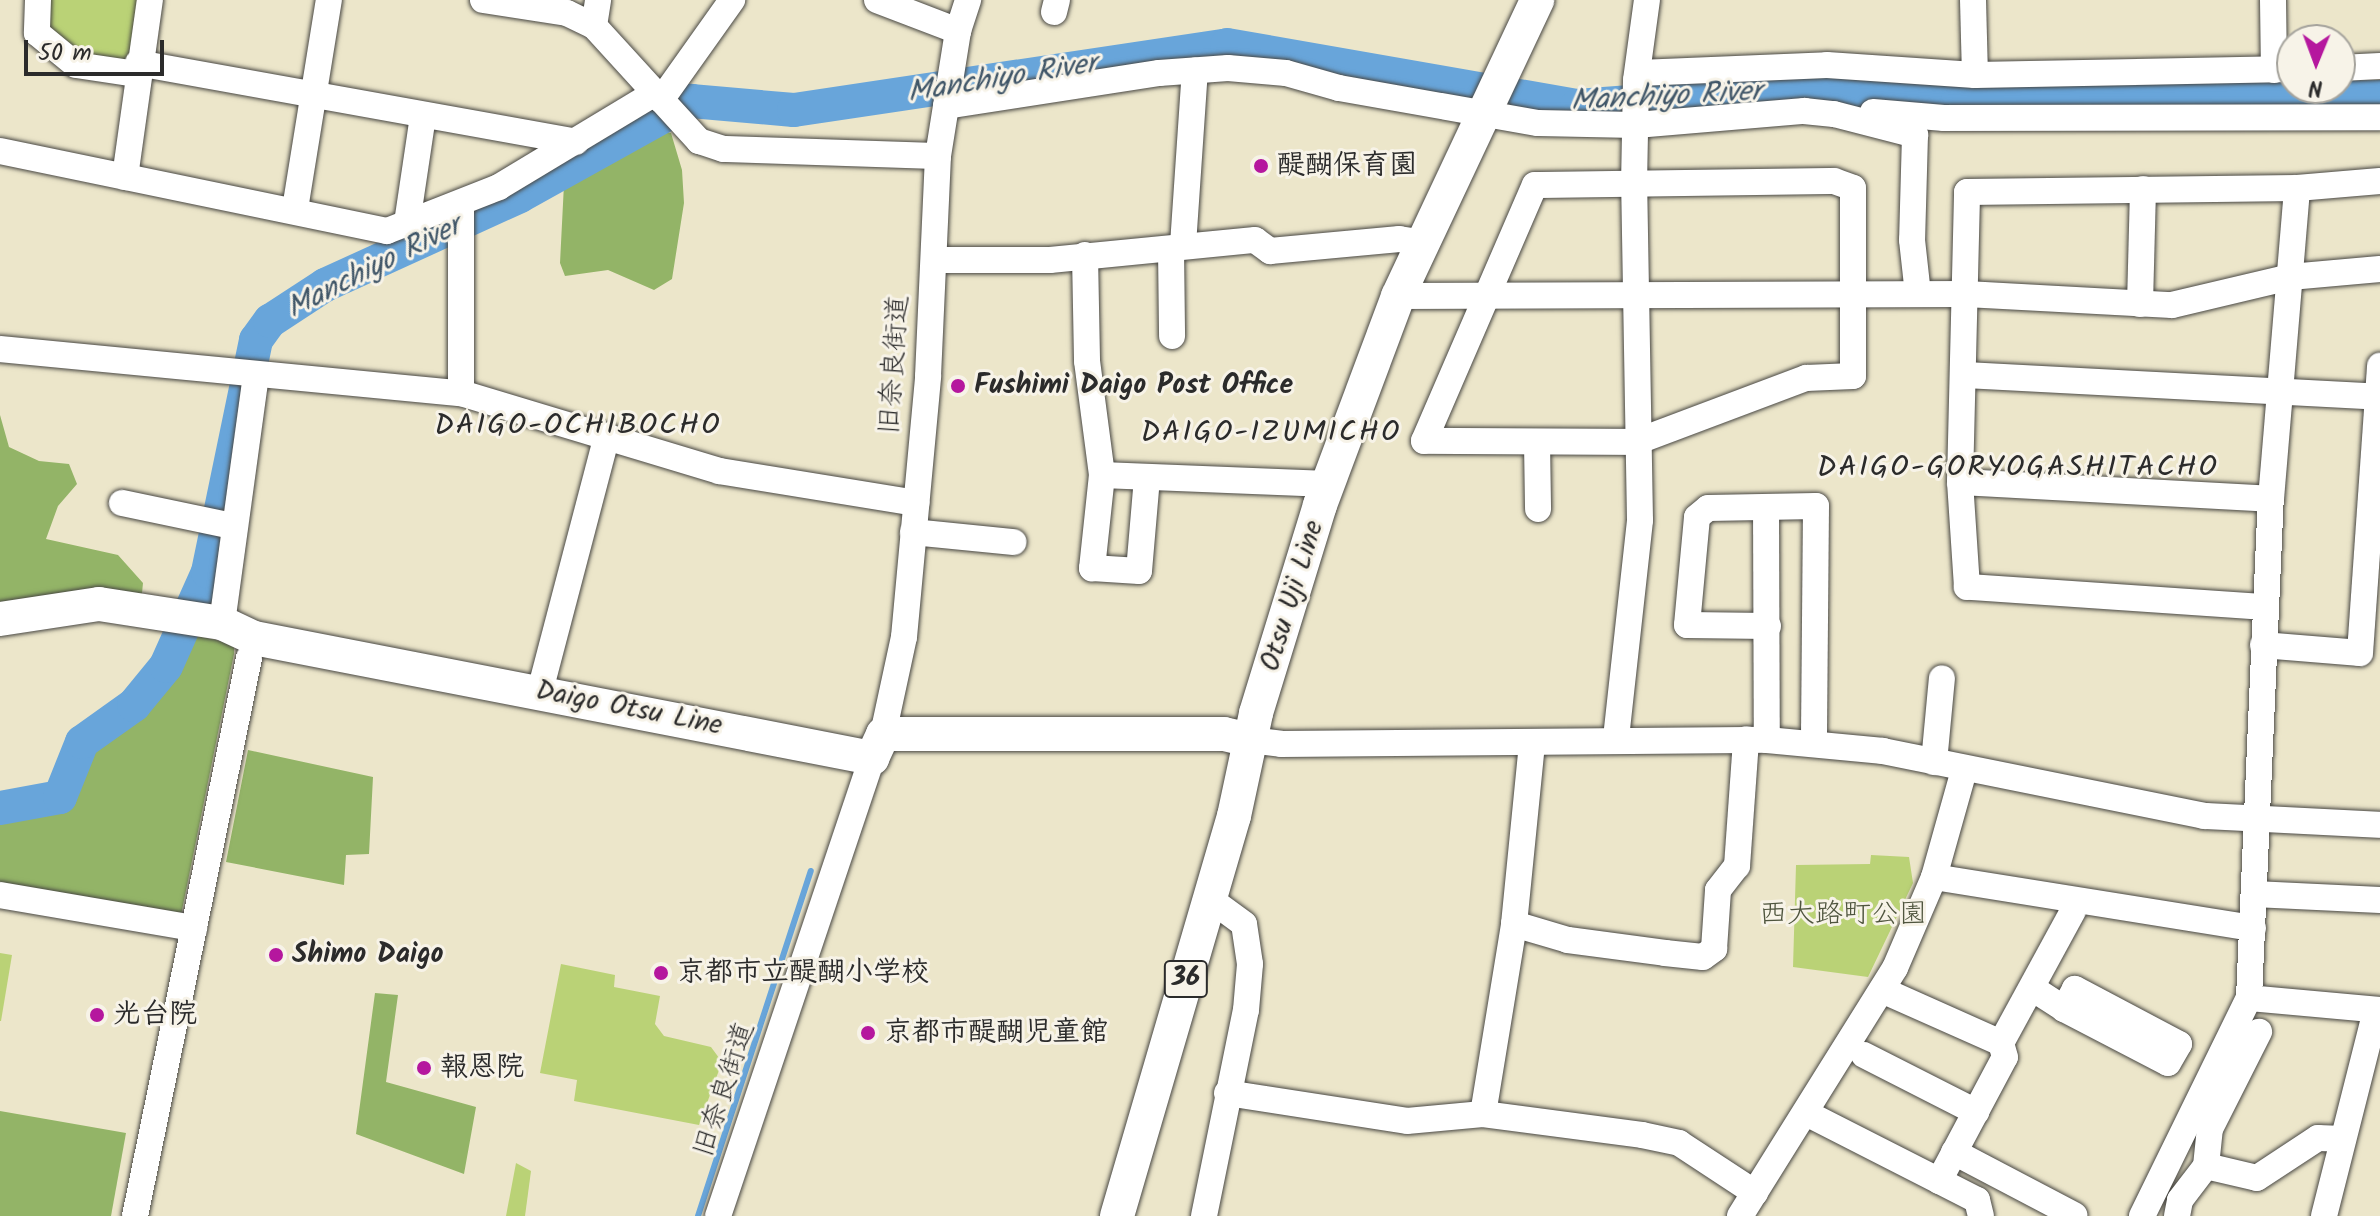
<!DOCTYPE html>
<meta charset="utf-8">
<style>
body{margin:0}
#map{position:relative;width:2380px;height:1216px;overflow:hidden;background:#ece6ca;font-family:Kalam,"Klee One",sans-serif}
div>[style]{position:absolute}
[style*='--x']{left:calc(var(--x)*1px);top:calc(var(--y)*1px);width:calc(var(--w)*1px);rotate:calc(var(--a)*1deg)}
.green>*{inset:0;background:#bad276}
.forest>*{inset:0;background:#93b467}
.stream>*{height:6px;margin:-3px;padding:0 3px;transform-origin:3px;border-radius:3px;background:#68a5da}
.river>*{height:34px;margin:-17px;padding:0 17px;transform-origin:17px;border-radius:17px;background:#68a5da}
.roads{filter:drop-shadow(0 0 2px #484743) drop-shadow(0 0 2px #484743)}
.minor>*{height:26px;margin:-13px;padding:0 13px;transform-origin:13px;border-radius:13px;background:#fff}
.major>*{height:34px;margin:-17px;padding:0 17px;transform-origin:17px;border-radius:17px;background:#fff}
.dots>*{width:22px;height:22px;translate:-50% -50%;box-sizing:border-box;border:4px solid #f7f3e8;border-radius:50%}
span{translate:-50% -50%;white-space:nowrap;text-align:center;line-height:1.15;-webkit-text-stroke:6px #f7f3e8;paint-order:stroke}
.shield-label span{padding:2px 6px;background:#f7f3e8;border:2px solid;border-radius:6px;-webkit-text-stroke-width:0}
.shield-label{font-size:26px;color:#2b2b2b;font-weight:700}
.poi-label{font-size:28px;color:#2b2b2b;font-weight:700}
.left{translate:0 -50%;text-align:left}
.street-label{font-size:28px;color:#2b2b2b}
.park-label{font-size:28px;color:#4f553e}
.water-label{font-size:30px;color:#405668;font-style:italic}
.neighbourhood-label{font-size:30px;color:#2b2b2b;letter-spacing:2px}
.north{position:absolute;left:2276px;top:24px;width:80px;height:80px;box-sizing:border-box;background:#f7f3e8;border:2px solid #a5a39c;border-radius:50%;rotate:181deg;font-size:22px;font-weight:700;line-height:32px;text-align:center;color:#2b2b2b}
.north::after{content:'';display:block;margin:auto;width:28px;height:36px;background:#b5179e;clip-path:polygon(50% 0,100% 100%,50% 72%,0 100%)}
.scale{position:absolute;left:24px;top:40px;width:140px;height:36px;box-sizing:border-box;border:4px solid #2b2b2b;border-top:0;padding-left:10px;font-size:24px;line-height:28px;white-space:nowrap;color:#2b2b2b;-webkit-text-stroke:6px #f7f3e8;paint-order:stroke}
</style>
<div id="map">
<div class="green">
<i style="clip-path:polygon(45px 0,139px 0,129px 66px,75px 57px,45px 29px)"></i>
<i style="clip-path:polygon(1871px 855px,1909px 857px,1913px 883px,1868px 977px,1793px 967px,1796px 865px,1870px 864px)"></i>
<i style="clip-path:polygon(0 953px,12px 955px,1px 1021px,0 1021px)"></i>
<i style="clip-path:polygon(561px 964px,615px 975px,614px 987px,660px 996px,655px 1024px,664px 1036px,711px 1047px,722px 1062px,699px 1125px,574px 1101px,577px 1080px,540px 1073px)"></i>
<i style="clip-path:polygon(516px 1163px,531px 1171px,525px 1216px,506px 1216px)"></i>
</div>
<div class="forest">
<i style="clip-path:polygon(657px 129px,671px 133px,682px 170px,684px 203px,672px 279px,654px 290px,608px 270px,565px 276px,560px 263px,564px 184px,633px 136px)"></i>
<i style="clip-path:polygon(0 415px,9px 447px,39px 461px,69px 464px,77px 484px,58px 506px,46px 539px,118px 555px,143px 583px,141px 603px,0 612px)"></i>
<i style="clip-path:polygon(193px 635px,234px 644px,234px 654px,180px 920px,0 891px,0 821px,66px 805px,96px 749px,145px 717px,172px 683px)"></i>
<i style="clip-path:polygon(248px 750px,373px 777px,369px 854px,346px 855px,344px 885px,226px 862px)"></i>
<i style="clip-path:polygon(375px 993px,398px 995px,386px 1082px,476px 1107px,464px 1174px,356px 1134px)"></i>
<i style="clip-path:polygon(0 1111px,126px 1133px,111px 1216px,0 1216px)"></i>
</div>
<div class="stream">
<i style="--x:698;--y:1216;--w:363;--a:-71.9"></i>
</div>
<div class="river">
<i style="--x:0;--y:808;--w:61;--a:-10.4"></i>
<i style="--x:60;--y:797;--w:59;--a:-68.2"></i>
<i style="--x:82;--y:742;--w:64;--a:-35.4"></i>
<i style="--x:134;--y:705;--w:50;--a:-50.6"></i>
<i style="--x:166;--y:666;--w:103;--a:-65.9"></i>
<i style="--x:208;--y:572;--w:237;--a:-78.3"></i>
<i style="--x:256;--y:340;--w:24;--a:-54"></i>
<i style="--x:270;--y:321;--w:66;--a:-33.2"></i>
<i style="--x:325;--y:285;--w:214;--a:-24.5"></i>
<i style="--x:520;--y:196;--w:196;--a:-29.1"></i>
<i style="--x:691;--y:101;--w:103;--a:5"></i>
<i style="--x:794;--y:110;--w:438;--a:-8.5"></i>
<i style="--x:1227;--y:45;--w:355;--a:9.9"></i>
<i style="--x:1577;--y:106;--w:214;--a:-4.3"></i>
<i style="--x:1790;--y:90;--w:168;--a:4.5"></i>
<i style="--x:1957;--y:103;--w:423;--a:-0.8"></i>
</div>
<div class="roads">
<div class="minor">
<i style="--x:38;--y:0;--w:33;--a:92"></i>
<i style="--x:37;--y:33;--w:50;--a:39.4"></i>
<i style="--x:76;--y:65;--w:62;--a:8.4"></i>
<i style="--x:483;--y:0;--w:85;--a:8.8"></i>
<i style="--x:567;--y:13;--w:30;--a:26"></i>
<i style="--x:594;--y:26;--w:156;--a:47.6"></i>
<i style="--x:699;--y:141;--w:26;--a:18"></i>
<i style="--x:724;--y:149;--w:214;--a:1.9"></i>
<i style="--x:877;--y:0;--w:87;--a:20.9"></i>
<i style="--x:1973;--y:0;--w:75;--a:88.5"></i>
<i style="--x:2273;--y:0;--w:70;--a:89.2"></i>
<i style="--x:1054;--y:12;--w:12;--a:-76"></i>
<i style="--x:594;--y:26;--w:26;--a:-81"></i>
<i style="--x:138;--y:63;--w:445;--a:10.2"></i>
<i style="--x:2340;--y:68;--w:40;--a:-2.9"></i>
<i style="--x:1639;--y:73;--w:188;--a:-2.4"></i>
<i style="--x:1827;--y:65;--w:148;--a:3.9"></i>
<i style="--x:1975;--y:75;--w:317;--a:-1.1"></i>
<i style="--x:661;--y:100;--w:123;--a:-54.6"></i>
<i style="--x:946;--y:106;--w:216;--a:-8.8"></i>
<i style="--x:1159;--y:73;--w:69;--a:-4.1"></i>
<i style="--x:1228;--y:68;--w:58;--a:4.9"></i>
<i style="--x:1286;--y:73;--w:55;--a:15.8"></i>
<i style="--x:1339;--y:88;--w:202;--a:10"></i>
<i style="--x:1538;--y:123;--w:98;--a:1.2"></i>
<i style="--x:1636;--y:125;--w:169;--a:-4.8"></i>
<i style="--x:1804;--y:111;--w:30;--a:6"></i>
<i style="--x:1834;--y:114;--w:84;--a:14.5"></i>
<i style="--x:1915;--y:135;--w:105;--a:91.6"></i>
<i style="--x:1912;--y:240;--w:54;--a:83.7"></i>
<i style="--x:1873;--y:112;--w:71;--a:4.8"></i>
<i style="--x:1944;--y:118;--w:436;--a:-0.1"></i>
<i style="--x:0;--y:151;--w:395;--a:11.7"></i>
<i style="--x:387;--y:231;--w:120;--a:-21.4"></i>
<i style="--x:499;--y:187;--w:182;--a:-31.1"></i>
<i style="--x:125;--y:177;--w:179;--a:-82"></i>
<i style="--x:1834;--y:181;--w:20;--a:20"></i>
<i style="--x:1853;--y:188;--w:188;--a:90"></i>
<i style="--x:1853;--y:376;--w:47;--a:177.6"></i>
<i style="--x:1806;--y:378;--w:182;--a:159.4"></i>
<i style="--x:1636;--y:442;--w:212;--a:-179.7"></i>
<i style="--x:1424;--y:441;--w:279;--a:-66.6"></i>
<i style="--x:1535;--y:185;--w:299;--a:-0.8"></i>
<i style="--x:461;--y:204;--w:189;--a:90"></i>
<i style="--x:295;--y:209;--w:212;--a:-80.8"></i>
<i style="--x:407;--y:223;--w:108;--a:-81.5"></i>
<i style="--x:1183;--y:245;--w:175;--a:-86.1"></i>
<i style="--x:1171;--y:249;--w:87;--a:89.3"></i>
<i style="--x:1085;--y:255;--w:106;--a:88.9"></i>
<i style="--x:1087;--y:361;--w:115;--a:82.5"></i>
<i style="--x:1102;--y:475;--w:94;--a:96.1"></i>
<i style="--x:1092;--y:568;--w:47;--a:3.7"></i>
<i style="--x:1139;--y:571;--w:94;--a:-85.1"></i>
<i style="--x:935;--y:260;--w:115;--a:0"></i>
<i style="--x:1050;--y:260;--w:206;--a:-5.6"></i>
<i style="--x:1255;--y:240;--w:19;--a:36"></i>
<i style="--x:1270;--y:251;--w:130;--a:-5.3"></i>
<i style="--x:1399;--y:239;--w:25;--a:9"></i>
<i style="--x:1398;--y:296;--w:568;--a:-0.2"></i>
<i style="--x:1966;--y:294;--w:206;--a:3.1"></i>
<i style="--x:2172;--y:305;--w:121;--a:-13.3"></i>
<i style="--x:2290;--y:277;--w:90;--a:-5.1"></i>
<i style="--x:2140;--y:304;--w:115;--a:-88.5"></i>
<i style="--x:0;--y:349;--w:463;--a:5.5"></i>
<i style="--x:461;--y:393;--w:270;--a:16.8"></i>
<i style="--x:719;--y:471;--w:200;--a:9.2"></i>
<i style="--x:1964;--y:375;--w:417;--a:3"></i>
<i style="--x:1537;--y:442;--w:67;--a:89.1"></i>
<i style="--x:1102;--y:475;--w:226;--a:2.3"></i>
<i style="--x:1960;--y:482;--w:311;--a:3.1"></i>
<i style="--x:122;--y:503;--w:112;--a:11.8"></i>
<i style="--x:1766;--y:507;--w:233;--a:89.8"></i>
<i style="--x:913;--y:532;--w:101;--a:5.7"></i>
<i style="--x:2264;--y:607;--w:298;--a:-176.1"></i>
<i style="--x:1967;--y:587;--w:105;--a:-93.8"></i>
<i style="--x:1960;--y:482;--w:290;--a:-88.6"></i>
<i style="--x:1967;--y:192;--w:330;--a:-0.7"></i>
<i style="--x:2297;--y:188;--w:83;--a:-4.8"></i>
<i style="--x:222;--y:623;--w:251;--a:-82.2"></i>
<i style="--x:1768;--y:626;--w:81;--a:-179.3"></i>
<i style="--x:1687;--y:625;--w:108;--a:-84.7"></i>
<i style="--x:1697;--y:517;--w:14;--a:-39"></i>
<i style="--x:1708;--y:508;--w:108;--a:-1.1"></i>
<i style="--x:1816;--y:506;--w:238;--a:90.5"></i>
<i style="--x:2263;--y:645;--w:97;--a:4.7"></i>
<i style="--x:2360;--y:653;--w:288;--a:-86"></i>
<i style="--x:540;--y:691;--w:264;--a:-75.3"></i>
<i style="--x:883;--y:734;--w:99;--a:-77.8"></i>
<i style="--x:904;--y:637;--w:262;--a:-84.7"></i>
<i style="--x:928;--y:376;--w:220;--a:-87.4"></i>
<i style="--x:938;--y:156;--w:127;--a:-80.9"></i>
<i style="--x:958;--y:31;--w:33;--a:-72"></i>
<i style="--x:1616;--y:738;--w:219;--a:-83.7"></i>
<i style="--x:1640;--y:520;--w:335;--a:-91"></i>
<i style="--x:1634;--y:185;--w:105;--a:-88.9"></i>
<i style="--x:1636;--y:80;--w:81;--a:-82.2"></i>
<i style="--x:1250;--y:740;--w:31;--a:7"></i>
<i style="--x:1281;--y:744;--w:486;--a:-0.5"></i>
<i style="--x:1767;--y:740;--w:117;--a:5.4"></i>
<i style="--x:1883;--y:751;--w:328;--a:11.4"></i>
<i style="--x:2204;--y:816;--w:176;--a:2.9"></i>
<i style="--x:1934;--y:762;--w:84;--a:-84.6"></i>
<i style="--x:1934;--y:877;--w:323;--a:9.1"></i>
<i style="--x:2254;--y:894;--w:126;--a:2.7"></i>
<i style="--x:0;--y:895;--w:197;--a:9.7"></i>
<i style="--x:1514;--y:924;--w:56;--a:16.5"></i>
<i style="--x:1568;--y:940;--w:98;--a:7.6"></i>
<i style="--x:1665;--y:953;--w:38;--a:6"></i>
<i style="--x:1703;--y:957;--w:14;--a:-36"></i>
<i style="--x:1714;--y:949;--w:59;--a:-86.1"></i>
<i style="--x:1718;--y:890;--w:31;--a:-52"></i>
<i style="--x:1737;--y:866;--w:127;--a:-85.9"></i>
<i style="--x:2032;--y:988;--w:38;--a:33"></i>
<i style="--x:2064;--y:1009;--w:117;--a:27.4"></i>
<i style="--x:2168;--y:1063;--w:22;--a:-60"></i>
<i style="--x:2179;--y:1044;--w:118;--a:-152.1"></i>
<i style="--x:2075;--y:989;--w:23;--a:119"></i>
<i style="--x:1882;--y:990;--w:130;--a:24"></i>
<i style="--x:2249;--y:998;--w:132;--a:5.2"></i>
<i style="--x:1864;--y:1055;--w:126;--a:27"></i>
<i style="--x:1227;--y:1093;--w:182;--a:8.8"></i>
<i style="--x:1407;--y:1121;--w:76;--a:-5.3"></i>
<i style="--x:1483;--y:1114;--w:160;--a:7.5"></i>
<i style="--x:1642;--y:1135;--w:38;--a:12"></i>
<i style="--x:1679;--y:1143;--w:91;--a:33.3"></i>
<i style="--x:1806;--y:1113;--w:192;--a:27"></i>
<i style="--x:1977;--y:1200;--w:16;--a:76"></i>
<i style="--x:1483;--y:1114;--w:193;--a:-80.7"></i>
<i style="--x:1514;--y:924;--w:182;--a:-84.3"></i>
<i style="--x:1954;--y:1152;--w:136;--a:27.7"></i>
<i style="--x:2206;--y:1166;--w:52;--a:13.2"></i>
<i style="--x:2257;--y:1178;--w:73;--a:-33.3"></i>
<i style="--x:2318;--y:1138;--w:25;--a:2"></i>
<i style="--x:1939;--y:1181;--w:140;--a:-62"></i>
<i style="--x:2005;--y:1057;--w:15;--a:-106"></i>
<i style="--x:2001;--y:1043;--w:150;--a:-61.4"></i>
<i style="--x:135;--y:1216;--w:570;--a:-78.45"></i>
<i style="--x:718;--y:1216;--w:483;--a:-71.4"></i>
<i style="--x:1204;--y:1216;--w:210;--a:-78.5"></i>
<i style="--x:1246;--y:1010;--w:46;--a:-85"></i>
<i style="--x:1250;--y:964;--w:40;--a:-98.5"></i>
<i style="--x:1244;--y:924;--w:42;--a:-143.7"></i>
<i style="--x:1740;--y:1216;--w:292;--a:-58"></i>
<i style="--x:1895;--y:968;--w:99;--a:-66.8"></i>
<i style="--x:1934;--y:877;--w:111;--a:-74.3"></i>
<i style="--x:2142;--y:1216;--w:243;--a:-63.9"></i>
<i style="--x:2249;--y:998;--w:499;--a:-87.5"></i>
<i style="--x:2271;--y:499;--w:312;--a:-85.2"></i>
<i style="--x:2177;--y:1216;--w:16;--a:-79"></i>
<i style="--x:2180;--y:1200;--w:43;--a:-52.6"></i>
<i style="--x:2206;--y:1166;--w:37;--a:-84"></i>
<i style="--x:2210;--y:1129;--w:109;--a:-63.2"></i>
<i style="--x:2324;--y:1216;--w:212;--a:-75.8"></i>
</div>
<div class="major">
<i style="--x:0;--y:619;--w:100;--a:-8.6"></i>
<i style="--x:99;--y:604;--w:124;--a:8.8"></i>
<i style="--x:222;--y:623;--w:35;--a:25"></i>
<i style="--x:254;--y:638;--w:630;--a:10.99"></i>
<i style="--x:872;--y:758;--w:26;--a:-65"></i>
<i style="--x:883;--y:734;--w:341;--a:0"></i>
<i style="--x:1224;--y:734;--w:27;--a:13"></i>
<i style="--x:1117;--y:1216;--w:417;--a:-73.7"></i>
<i style="--x:1234;--y:816;--w:105;--a:-77.9"></i>
<i style="--x:1256;--y:713;--w:218;--a:-72.9"></i>
<i style="--x:1320;--y:505;--w:223;--a:-69.5"></i>
<i style="--x:1398;--y:296;--w:327;--a:-64.8"></i>
</div>
</div>
<div class="dots">
<i style="left:1261px;top:166px;background:#b5179e"></i>
<i style="left:958px;top:386px;background:#b5179e"></i>
<i style="left:276px;top:955px;background:#b5179e"></i>
<i style="left:661px;top:973px;background:#b5179e"></i>
<i style="left:97px;top:1015px;background:#b5179e"></i>
<i style="left:868px;top:1033px;background:#b5179e"></i>
<i style="left:424px;top:1068px;background:#b5179e"></i>
</div>
<div class="shield-label">
<span style="left:1186px;top:979px">36</span>
</div>
<div class="poi-label">
<span class="left" style="left:1277px;top:166px">醍醐保育園</span>
<span class="left" style="left:974px;top:386px">Fushimi Daigo Post Office</span>
<span class="left" style="left:292px;top:955px">Shimo Daigo</span>
<span class="left" style="left:677px;top:973px">京都市立醍醐小学校</span>
<span class="left" style="left:113px;top:1015px">光台院</span>
<span class="left" style="left:884px;top:1033px">京都市醍醐児童館</span>
<span class="left" style="left:440px;top:1068px">報恩院</span>
</div>
<div class="street-label">
<span style="left:895px;top:365px;rotate:-86deg">旧奈良街道</span>
<span style="left:1293px;top:596px;rotate:-73deg">Otsu Uji Line</span>
<span style="left:629px;top:709px;rotate:11deg">Daigo Otsu Line</span>
<span style="left:725px;top:1090px;rotate:-72deg">旧奈良街道</span>
</div>
<div class="park-label">
<span style="left:1843px;top:915px">西大路町公園</span>
</div>
<div class="water-label">
<span style="left:1002px;top:79px;rotate:-9deg">Manchiyo River</span>
<span style="left:1666px;top:97px;rotate:-3deg">Manchiyo River</span>
<span style="left:374px;top:268px;rotate:-27deg">Manchiyo River</span>
</div>
<div class="neighbourhood-label">
<span style="left:578px;top:426px">DAIGO-OCHIBOCHO</span>
<span style="left:1271px;top:433px">DAIGO-IZUMICHO</span>
<span style="left:2018px;top:468px">DAIGO-GORYOGASHITACHO</span>
</div>
<div class="north">N</div>
<div class="scale">50 m</div>
</div>
